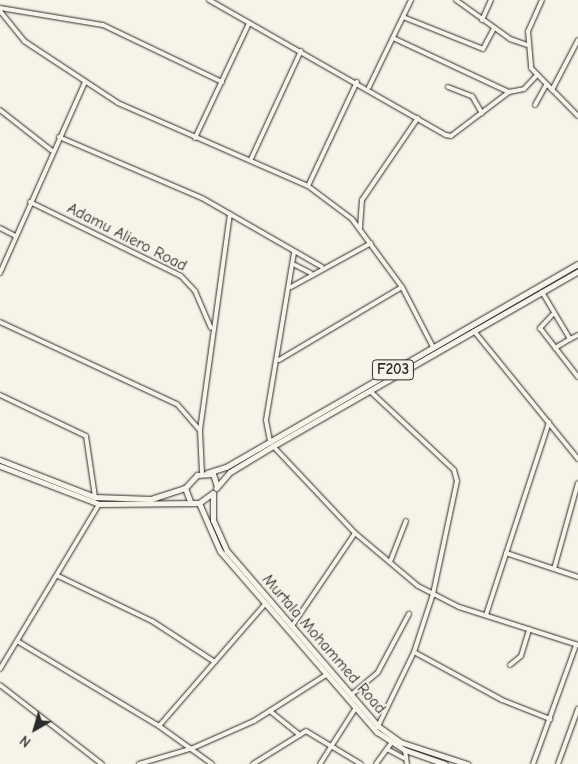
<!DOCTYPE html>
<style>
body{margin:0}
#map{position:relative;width:578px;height:764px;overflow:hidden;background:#f7f3e8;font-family:"Comic Neue",sans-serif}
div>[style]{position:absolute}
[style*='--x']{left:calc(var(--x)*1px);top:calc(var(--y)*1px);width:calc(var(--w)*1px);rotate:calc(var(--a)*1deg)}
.roads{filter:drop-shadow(0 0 1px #2b2b2b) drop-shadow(0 0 1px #2b2b2b)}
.minor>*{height:4px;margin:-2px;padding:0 2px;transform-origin:2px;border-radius:2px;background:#f7f3e8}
.major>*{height:5px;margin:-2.5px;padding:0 2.5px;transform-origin:2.5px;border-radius:2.5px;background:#f7f3e8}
span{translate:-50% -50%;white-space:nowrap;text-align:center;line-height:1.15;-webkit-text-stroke:4px #f7f3e8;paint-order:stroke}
.shield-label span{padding:1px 4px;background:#f7f3e8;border:1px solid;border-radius:4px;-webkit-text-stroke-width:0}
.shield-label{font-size:15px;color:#2b2b2b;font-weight:700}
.street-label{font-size:16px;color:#2b2b2b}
.north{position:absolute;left:10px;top:704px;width:50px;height:50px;-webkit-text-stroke:4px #f7f3e8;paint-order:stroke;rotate:218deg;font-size:14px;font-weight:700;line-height:20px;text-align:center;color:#2b2b2b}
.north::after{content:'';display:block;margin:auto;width:18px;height:22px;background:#2b2b2b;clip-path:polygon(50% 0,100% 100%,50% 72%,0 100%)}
</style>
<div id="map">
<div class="roads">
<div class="minor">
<i style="--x:209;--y:0;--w:273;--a:29.7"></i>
<i style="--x:446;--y:135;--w:5;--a:11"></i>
<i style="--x:451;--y:136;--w:73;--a:-37.2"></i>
<i style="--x:456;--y:0;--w:67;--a:35.8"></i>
<i style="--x:510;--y:39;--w:18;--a:19"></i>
<i style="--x:542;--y:0;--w:34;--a:114"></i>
<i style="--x:528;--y:31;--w:37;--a:85"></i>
<i style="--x:531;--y:68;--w:67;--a:45.6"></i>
<i style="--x:0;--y:8;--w:104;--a:9.4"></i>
<i style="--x:103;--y:25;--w:132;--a:25.6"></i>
<i style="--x:0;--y:11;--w:38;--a:51"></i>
<i style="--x:24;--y:41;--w:113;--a:33.4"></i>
<i style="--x:118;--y:103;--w:207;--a:23.6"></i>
<i style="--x:308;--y:186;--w:55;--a:36.9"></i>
<i style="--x:352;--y:219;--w:84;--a:53.7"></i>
<i style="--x:402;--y:287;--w:68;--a:62.7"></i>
<i style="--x:403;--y:17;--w:86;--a:21.8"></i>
<i style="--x:483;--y:49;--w:24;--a:-62"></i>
<i style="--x:482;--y:20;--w:22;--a:-66"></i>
<i style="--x:393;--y:38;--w:128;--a:25"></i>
<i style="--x:509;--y:92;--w:15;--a:-11"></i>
<i style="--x:524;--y:89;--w:18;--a:-47"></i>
<i style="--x:369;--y:87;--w:97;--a:-64.2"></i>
<i style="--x:448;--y:87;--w:26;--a:21"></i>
<i style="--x:472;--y:96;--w:20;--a:60"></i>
<i style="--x:552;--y:90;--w:56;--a:-62.5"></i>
<i style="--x:535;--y:105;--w:23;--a:-61"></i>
<i style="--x:0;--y:110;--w:65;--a:38.1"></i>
<i style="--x:59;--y:137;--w:155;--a:23.1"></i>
<i style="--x:202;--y:198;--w:138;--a:29.9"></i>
<i style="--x:195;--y:138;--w:127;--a:-64.8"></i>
<i style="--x:251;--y:159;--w:119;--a:-65.2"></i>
<i style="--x:308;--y:186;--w:115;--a:-64.8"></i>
<i style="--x:30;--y:202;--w:168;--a:26.1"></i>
<i style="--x:181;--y:276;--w:21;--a:47"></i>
<i style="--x:195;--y:291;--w:40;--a:66.6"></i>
<i style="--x:0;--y:228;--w:18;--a:27"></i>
<i style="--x:360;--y:228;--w:28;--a:-86"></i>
<i style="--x:362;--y:200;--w:99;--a:-55.7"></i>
<i style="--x:295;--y:265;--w:18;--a:27"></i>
<i style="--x:0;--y:273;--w:209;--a:-66"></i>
<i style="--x:291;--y:287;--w:91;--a:-28.8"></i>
<i style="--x:542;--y:292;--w:55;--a:59.2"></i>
<i style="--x:570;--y:339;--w:9;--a:-27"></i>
<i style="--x:554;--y:313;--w:21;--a:133"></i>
<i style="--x:540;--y:328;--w:62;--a:52.2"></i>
<i style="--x:0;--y:322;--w:195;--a:24.9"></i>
<i style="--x:177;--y:404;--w:35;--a:49"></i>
<i style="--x:474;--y:331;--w:165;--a:50.9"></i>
<i style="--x:555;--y:348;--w:17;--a:-31"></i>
<i style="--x:279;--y:360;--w:143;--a:-30.7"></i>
<i style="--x:370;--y:391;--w:115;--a:43.2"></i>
<i style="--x:454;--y:470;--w:11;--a:75"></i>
<i style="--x:457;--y:481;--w:116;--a:102"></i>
<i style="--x:433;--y:594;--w:61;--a:108.1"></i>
<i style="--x:414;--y:652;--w:82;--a:115.9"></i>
<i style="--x:0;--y:395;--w:95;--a:25.5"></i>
<i style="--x:86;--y:436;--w:62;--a:81.6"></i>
<i style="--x:270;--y:441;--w:21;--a:-101"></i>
<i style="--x:266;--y:420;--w:170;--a:-80.5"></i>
<i style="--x:273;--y:446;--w:120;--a:46.7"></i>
<i style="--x:355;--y:533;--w:82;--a:40.1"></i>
<i style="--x:418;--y:586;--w:46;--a:27.1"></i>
<i style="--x:459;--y:607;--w:125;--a:17.7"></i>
<i style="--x:202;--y:473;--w:43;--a:-92.7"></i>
<i style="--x:200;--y:430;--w:218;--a:-82.1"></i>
<i style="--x:506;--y:553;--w:76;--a:18.4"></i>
<i style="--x:390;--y:562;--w:44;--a:-68.7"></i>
<i style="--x:554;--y:569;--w:89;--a:-74.4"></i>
<i style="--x:58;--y:576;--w:104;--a:25.6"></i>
<i style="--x:152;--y:621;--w:75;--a:33.1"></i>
<i style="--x:486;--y:615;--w:203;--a:-71.9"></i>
<i style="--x:292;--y:626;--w:112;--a:-55.9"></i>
<i style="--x:17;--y:641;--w:165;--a:30.9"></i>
<i style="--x:159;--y:726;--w:65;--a:35.6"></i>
<i style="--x:414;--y:652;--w:100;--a:28.6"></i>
<i style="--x:502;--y:700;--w:52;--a:21.6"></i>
<i style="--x:510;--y:665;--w:14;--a:-39"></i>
<i style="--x:521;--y:656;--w:28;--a:-73"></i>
<i style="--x:0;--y:669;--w:192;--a:-59"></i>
<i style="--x:0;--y:685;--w:129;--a:37.8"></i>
<i style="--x:351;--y:695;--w:35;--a:-40"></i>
<i style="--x:378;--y:672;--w:66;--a:-61.9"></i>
<i style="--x:270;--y:711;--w:38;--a:39"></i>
<i style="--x:159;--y:726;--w:162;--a:-49"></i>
<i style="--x:387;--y:749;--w:19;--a:28"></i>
<i style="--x:405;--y:750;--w:14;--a:82"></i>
<i style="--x:139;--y:764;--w:56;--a:-16.5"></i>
<i style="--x:193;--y:748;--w:67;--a:-23.9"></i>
<i style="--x:254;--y:721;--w:85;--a:-32.6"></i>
<i style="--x:253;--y:764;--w:62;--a:-31.9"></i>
<i style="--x:306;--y:731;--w:64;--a:31"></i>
<i style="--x:320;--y:764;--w:65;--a:-57.5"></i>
<i style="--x:376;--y:764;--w:26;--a:-54"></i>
<i style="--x:533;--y:764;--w:127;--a:-70.1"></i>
<i style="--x:558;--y:764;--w:59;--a:-70"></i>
</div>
<div class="major">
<i style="--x:0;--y:460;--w:102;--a:21.3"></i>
<i style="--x:95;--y:497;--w:56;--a:2"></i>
<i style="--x:151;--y:499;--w:36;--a:-18"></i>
<i style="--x:0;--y:466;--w:106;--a:21"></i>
<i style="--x:99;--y:504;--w:100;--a:-0.6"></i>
<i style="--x:199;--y:503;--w:17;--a:-36"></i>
<i style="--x:207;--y:473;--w:20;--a:-18"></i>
<i style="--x:226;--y:467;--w:406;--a:-30"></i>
<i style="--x:216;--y:488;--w:21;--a:-49"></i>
<i style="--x:230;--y:472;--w:50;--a:-31.2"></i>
<i style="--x:273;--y:446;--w:352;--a:-29.8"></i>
<i style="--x:213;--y:493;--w:27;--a:90"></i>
<i style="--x:213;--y:520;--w:34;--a:66"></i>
<i style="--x:227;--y:551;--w:231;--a:49.2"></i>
<i style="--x:378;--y:726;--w:27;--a:36"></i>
<i style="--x:400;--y:742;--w:71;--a:18.2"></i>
<i style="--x:190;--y:501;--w:14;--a:-111"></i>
<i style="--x:185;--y:488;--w:18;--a:-47"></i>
<i style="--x:197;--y:475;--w:16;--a:-4"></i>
<i style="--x:213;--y:474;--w:13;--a:72"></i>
<i style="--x:199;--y:503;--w:52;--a:66.4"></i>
<i style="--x:220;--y:551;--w:240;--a:49.1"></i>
<i style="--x:377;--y:732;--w:33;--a:33"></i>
<i style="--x:405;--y:750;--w:42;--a:19.3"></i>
</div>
</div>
<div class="shield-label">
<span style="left:393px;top:370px">F203</span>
</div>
<div class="street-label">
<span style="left:127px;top:237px;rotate:27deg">Adamu Aliero Road</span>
<span style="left:324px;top:644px;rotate:49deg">Murtala Mohammed Road</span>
</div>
<div class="north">N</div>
</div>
